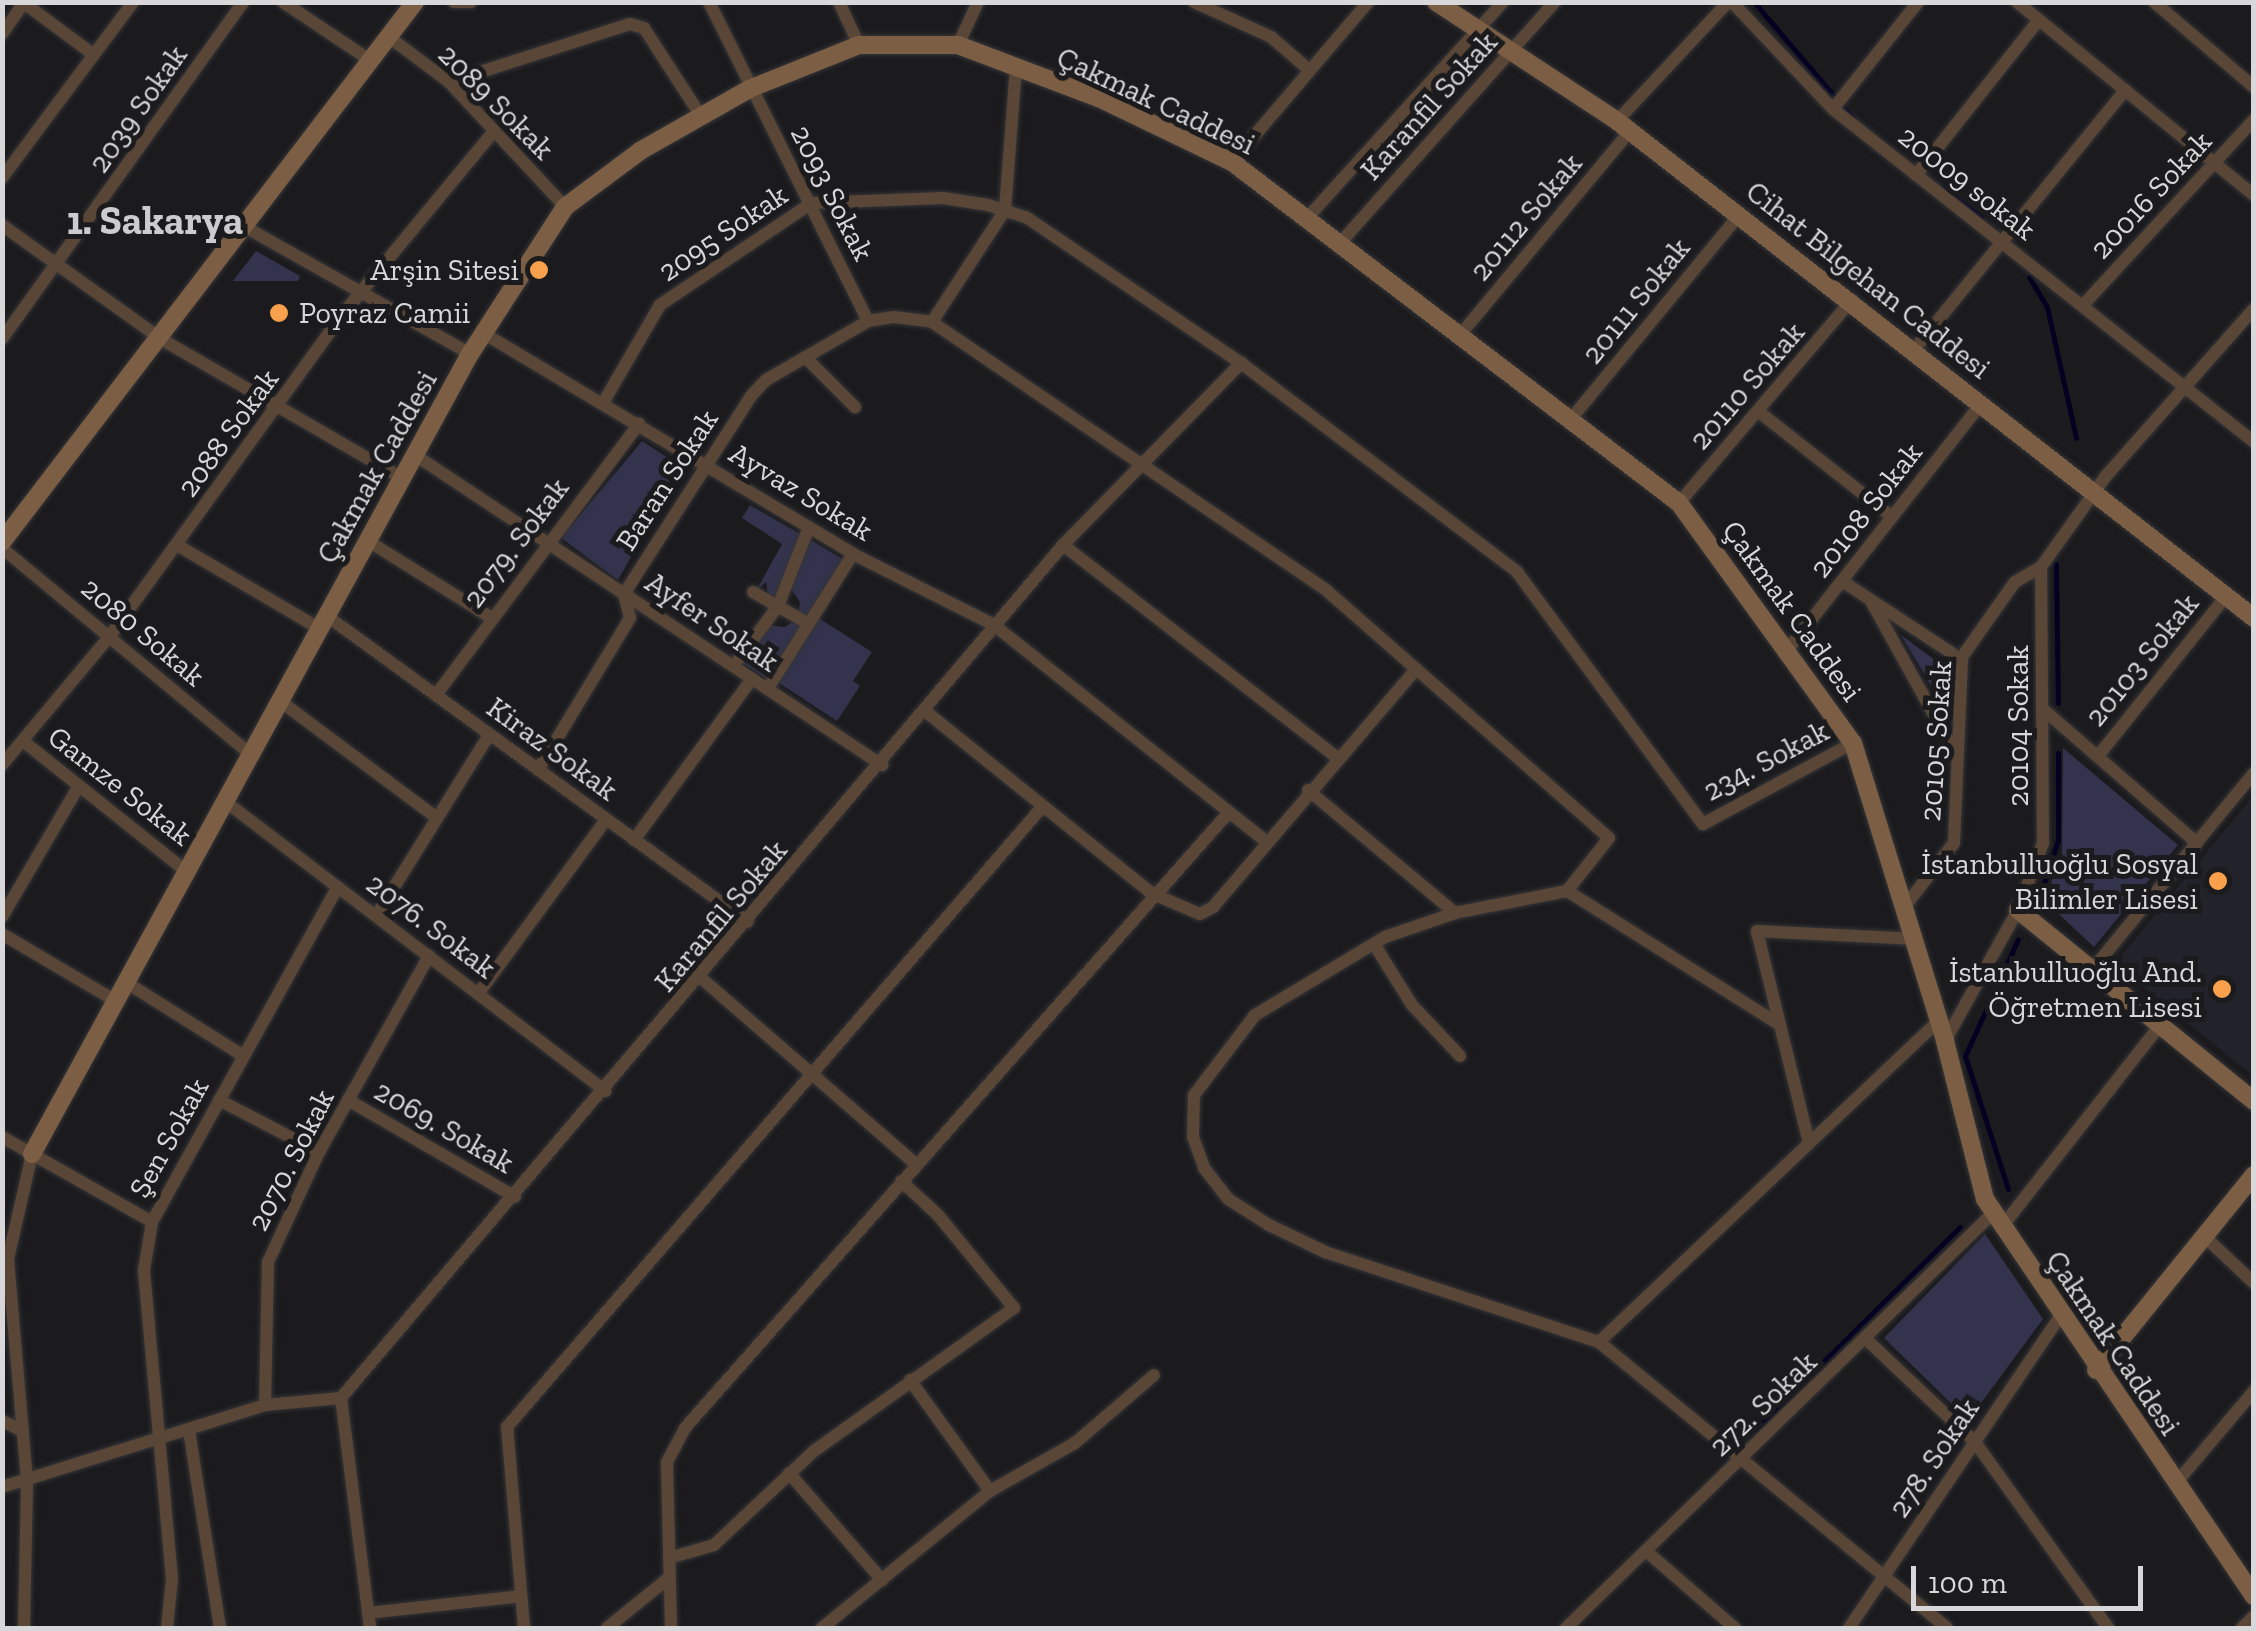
<!DOCTYPE html>
<meta charset="utf-8">
<style>
body{margin:0}
#map{position:relative;width:2256px;height:1631px;overflow:hidden;background:#1b1b1e;font-family:"Zilla Slab",serif}
div>[style]{position:absolute}
[style*='--x']{left:calc(var(--x)*1px);top:calc(var(--y)*1px);width:calc(var(--w)*1px);rotate:calc(var(--a)*1deg)}
.built>*{inset:0;background:#22222a}
.green>*{inset:0;background:#33334e}
.stream>*{height:5px;margin:-2.5px;padding:0 2.5px;transform-origin:2.5px;border-radius:2.5px;background:#050022}
.roads{filter:drop-shadow(0 0 2px #353538) drop-shadow(0 0 2px #353538)}
.street>*{height:12px;margin:-6px;padding:0 6px;transform-origin:6px;border-radius:6px;background:#594636}
.secondary>*{height:18px;margin:-9px;padding:0 9px;transform-origin:9px;border-radius:9px;background:#7b5e44}
.dots>*{width:28px;height:28px;translate:-50% -50%;box-sizing:border-box;border:5px solid #1b1b1e;border-radius:50%}
span{translate:-50% -50%;white-space:nowrap;text-align:center;line-height:1.15;-webkit-text-stroke:10px #1b1b1e;paint-order:stroke}
.street-label{font-size:30px;color:#d8d8da}
.poi-label{font-size:30px;color:#d8d8da}
.right{translate:-100% -50%;text-align:right}
.left{translate:0 -50%;text-align:left}
.district-label{font-size:40px;color:#cccccf;font-weight:700}
.frame{position:absolute;inset:0;border:5px solid #d8d8da;pointer-events:none}
.scale{position:absolute;left:1911px;top:1566px;width:232px;height:45px;box-sizing:border-box;border:5px solid #d8d8da;border-top:0;padding-left:12px;font-size:30px;line-height:35px;white-space:nowrap;color:#d8d8da;-webkit-text-stroke:8px #1b1b1e;paint-order:stroke}
</style>
<div id="map">
<div class="built">
<i style="clip-path:polygon(2253px 796px,2253px 1076px,2115px 963px)"></i>
</div>
<div class="green">
<i style="clip-path:polygon(256px 251px,300px 276px,298px 281px,233px 281px)"></i>
<i style="clip-path:polygon(642px 441px,682px 467px,618px 580px,561px 538px)"></i>
<i style="clip-path:polygon(750px 505px,802px 535px,777px 596px,768px 594px,766px 582px,756px 591px,782px 544px,742px 518px)"></i>
<i style="clip-path:polygon(807px 538px,846px 561px,808px 620px,798px 614px,800px 602px,789px 586px)"></i>
<i style="clip-path:polygon(817px 617px,872px 652px,853px 681px,860px 686px,837px 721px,776px 681px)"></i>
<i style="clip-path:polygon(795px 620px,805px 625px,770px 681px,740px 661px,766px 625px,785px 627px)"></i>
<i style="clip-path:polygon(1901px 635px,1951px 672px,1951px 719px)"></i>
<i style="clip-path:polygon(2063px 748px,2178px 845px,2094px 947px,2044px 900px,2062px 856px)"></i>
<i style="clip-path:polygon(1985px 1234px,2043px 1319px,1975px 1411px,1964px 1416px,1884px 1338px)"></i>
</div>
<div class="stream">
<i style="--x:1754;--y:2;--w:151;--a:49.6"></i>
<i style="--x:1943;--y:188;--w:48;--a:37.3"></i>
<i style="--x:2029;--y:277;--w:35;--a:59"></i>
<i style="--x:2047;--y:307;--w:134;--a:77.5"></i>
<i style="--x:2056;--y:564;--w:139;--a:89.2"></i>
<i style="--x:2042;--y:890;--w:52;--a:-72.3"></i>
<i style="--x:2058;--y:840;--w:87;--a:-90"></i>
<i style="--x:2008;--y:1189;--w:140;--a:-107.9"></i>
<i style="--x:1965;--y:1056;--w:128;--a:-65.6"></i>
<i style="--x:1755;--y:1429;--w:288;--a:-44.6"></i>
</div>
<div class="roads">
<div class="street">
<i style="--x:283;--y:2;--w:106;--a:33.8"></i>
<i style="--x:454;--y:2;--w:17;--a:0"></i>
<i style="--x:709;--y:2;--w:356;--a:63.5"></i>
<i style="--x:839;--y:2;--w:47;--a:65.1"></i>
<i style="--x:1194;--y:2;--w:85;--a:24.4"></i>
<i style="--x:1271;--y:37;--w:49;--a:40.9"></i>
<i style="--x:1732;--y:2;--w:147;--a:46.7"></i>
<i style="--x:1833;--y:109;--w:537;--a:38.34"></i>
<i style="--x:2017;--y:2;--w:306;--a:39.2"></i>
<i style="--x:2154;--y:2;--w:131;--a:40.4"></i>
<i style="--x:24;--y:3;--w:87;--a:36.6"></i>
<i style="--x:2;--y:34;--w:39;--a:-55"></i>
<i style="--x:389;--y:37;--w:75;--a:36.9"></i>
<i style="--x:449;--y:82;--w:171;--a:47.1"></i>
<i style="--x:958;--y:45;--w:47;--a:-65.1"></i>
<i style="--x:449;--y:82;--w:190;--a:-17.8"></i>
<i style="--x:630;--y:24;--w:15;--a:16"></i>
<i style="--x:644;--y:28;--w:105;--a:57.1"></i>
<i style="--x:1833;--y:109;--w:137;--a:-51.5"></i>
<i style="--x:1617;--y:121;--w:163;--a:-47"></i>
<i style="--x:1232;--y:162;--w:210;--a:-49.6"></i>
<i style="--x:1916;--y:175;--w:198;--a:-51.6"></i>
<i style="--x:2;--y:178;--w:219;--a:-53.3"></i>
<i style="--x:1308;--y:217;--w:290;--a:-47.8"></i>
<i style="--x:2;--y:225;--w:196;--a:35.6"></i>
<i style="--x:161;--y:339;--w:278;--a:30"></i>
<i style="--x:245;--y:227;--w:258;--a:29.4"></i>
<i style="--x:1341;--y:242;--w:322;--a:-48.3"></i>
<i style="--x:2084;--y:304;--w:251;--a:-47.3"></i>
<i style="--x:932;--y:322;--w:134;--a:-56.9"></i>
<i style="--x:1005;--y:210;--w:143;--a:-85.6"></i>
<i style="--x:483;--y:333;--w:431;--a:30.8"></i>
<i style="--x:853;--y:554;--w:158;--a:26.7"></i>
<i style="--x:994;--y:625;--w:347;--a:38.5"></i>
<i style="--x:1460;--y:335;--w:266;--a:-50.2"></i>
<i style="--x:2;--y:339;--w:414;--a:-54.4"></i>
<i style="--x:1914;--y:350;--w:335;--a:-50.9"></i>
<i style="--x:805;--y:357;--w:71;--a:45"></i>
<i style="--x:603;--y:403;--w:113;--a:-59.8"></i>
<i style="--x:660;--y:305;--w:183;--a:-33.9"></i>
<i style="--x:812;--y:203;--w:131;--a:-2.2"></i>
<i style="--x:943;--y:198;--w:46;--a:8.8"></i>
<i style="--x:988;--y:205;--w:40;--a:18"></i>
<i style="--x:1026;--y:217;--w:260;--a:34.2"></i>
<i style="--x:1241;--y:363;--w:346;--a:37.1"></i>
<i style="--x:1517;--y:572;--w:313;--a:53.6"></i>
<i style="--x:1703;--y:824;--w:170;--a:-28.4"></i>
<i style="--x:1758;--y:411;--w:171;--a:38.3"></i>
<i style="--x:1571;--y:419;--w:264;--a:-50.5"></i>
<i style="--x:415;--y:455;--w:561;--a:33.58"></i>
<i style="--x:1679;--y:503;--w:267;--a:-49.6"></i>
<i style="--x:368;--y:541;--w:144;--a:31.9"></i>
<i style="--x:177;--y:545;--w:166;--a:30.4"></i>
<i style="--x:1063;--y:545;--w:344;--a:37.8"></i>
<i style="--x:2;--y:548;--w:324;--a:39.7"></i>
<i style="--x:1842;--y:581;--w:133;--a:33.3"></i>
<i style="--x:753;--y:592;--w:64;--a:29.7"></i>
<i style="--x:1871;--y:601;--w:177;--a:61"></i>
<i style="--x:327;--y:616;--w:520;--a:36.01"></i>
<i style="--x:1789;--y:648;--w:312;--a:-51.8"></i>
<i style="--x:738;--y:660;--w:67;--a:-53.5"></i>
<i style="--x:778;--y:606;--w:85;--a:-68.6"></i>
<i style="--x:772;--y:682;--w:151;--a:-57.7"></i>
<i style="--x:436;--y:695;--w:339;--a:-53.2"></i>
<i style="--x:280;--y:701;--w:196;--a:36.7"></i>
<i style="--x:2044;--y:710;--w:203;--a:41"></i>
<i style="--x:925;--y:711;--w:292;--a:38.8"></i>
<i style="--x:1153;--y:894;--w:51;--a:23.1"></i>
<i style="--x:1200;--y:914;--w:15;--a:-28"></i>
<i style="--x:1213;--y:907;--w:313;--a:-49.5"></i>
<i style="--x:23;--y:741;--w:208;--a:38.6"></i>
<i style="--x:2098;--y:756;--w:205;--a:-51.3"></i>
<i style="--x:2;--y:765;--w:167;--a:-50.1"></i>
<i style="--x:109;--y:637;--w:404;--a:-54.1"></i>
<i style="--x:346;--y:310;--w:232;--a:-50.4"></i>
<i style="--x:538;--y:770;--w:178;--a:-58.8"></i>
<i style="--x:630;--y:618;--w:25;--a:-104"></i>
<i style="--x:624;--y:594;--w:235;--a:-57.3"></i>
<i style="--x:751;--y:396;--w:22;--a:-47"></i>
<i style="--x:766;--y:380;--w:118;--a:-30"></i>
<i style="--x:868;--y:321;--w:26;--a:-9"></i>
<i style="--x:894;--y:317;--w:38;--a:7"></i>
<i style="--x:932;--y:322;--w:477;--a:34.2"></i>
<i style="--x:1326;--y:590;--w:376;--a:41.2"></i>
<i style="--x:1609;--y:838;--w:68;--a:128.4"></i>
<i style="--x:1308;--y:790;--w:192;--a:39.9"></i>
<i style="--x:226;--y:802;--w:477;--a:37.3"></i>
<i style="--x:634;--y:840;--w:200;--a:-53.8"></i>
<i style="--x:1906;--y:905;--w:78;--a:-52.3"></i>
<i style="--x:1954;--y:843;--w:186;--a:-87.5"></i>
<i style="--x:1962;--y:657;--w:92;--a:-54.8"></i>
<i style="--x:2015;--y:582;--w:30;--a:-30"></i>
<i style="--x:2041;--y:567;--w:112;--a:-54.5"></i>
<i style="--x:2106;--y:476;--w:223;--a:-48.5"></i>
<i style="--x:376;--y:916;--w:213;--a:-58"></i>
<i style="--x:2;--y:917;--w:152;--a:-59.6"></i>
<i style="--x:2;--y:934;--w:130;--a:30.5"></i>
<i style="--x:1374;--y:944;--w:72;--a:58.1"></i>
<i style="--x:1412;--y:1005;--w:70;--a:46.7"></i>
<i style="--x:2092;--y:970;--w:255;--a:-50.6"></i>
<i style="--x:701;--y:978;--w:284;--a:40.9"></i>
<i style="--x:124;--y:981;--w:139;--a:32.1"></i>
<i style="--x:478;--y:994;--w:216;--a:-53.7"></i>
<i style="--x:1777;--y:1023;--w:248;--a:-147.8"></i>
<i style="--x:1567;--y:891;--w:114;--a:168.9"></i>
<i style="--x:1455;--y:913;--w:74;--a:161.1"></i>
<i style="--x:1385;--y:937;--w:152;--a:149"></i>
<i style="--x:1255;--y:1015;--w:101;--a:127.3"></i>
<i style="--x:1194;--y:1095;--w:42;--a:91.4"></i>
<i style="--x:1193;--y:1137;--w:33;--a:70"></i>
<i style="--x:1204;--y:1168;--w:39;--a:52"></i>
<i style="--x:1228;--y:1199;--w:49;--a:32.4"></i>
<i style="--x:1269;--y:1225;--w:62;--a:25.7"></i>
<i style="--x:1325;--y:1252;--w:288;--a:18.2"></i>
<i style="--x:1599;--y:1342;--w:450;--a:39.4"></i>
<i style="--x:1945;--y:1041;--w:150;--a:-60.9"></i>
<i style="--x:2018;--y:910;--w:72;--a:-69.5"></i>
<i style="--x:2043;--y:843;--w:276;--a:-90.4"></i>
<i style="--x:219;--y:1100;--w:113;--a:27.5"></i>
<i style="--x:348;--y:1100;--w:193;--a:30.1"></i>
<i style="--x:2;--y:1137;--w:172;--a:29.5"></i>
<i style="--x:1809;--y:1143;--w:218;--a:-103.8"></i>
<i style="--x:1757;--y:931;--w:159;--a:2.9"></i>
<i style="--x:2001;--y:1228;--w:258;--a:-51.9"></i>
<i style="--x:2204;--y:1236;--w:69;--a:43.2"></i>
<i style="--x:1867;--y:1340;--w:149;--a:43.4"></i>
<i style="--x:1975;--y:1442;--w:229;--a:54.4"></i>
<i style="--x:1599;--y:1342;--w:468;--a:-43.4"></i>
<i style="--x:910;--y:1380;--w:137;--a:54.2"></i>
<i style="--x:341;--y:1398;--w:1118;--a:-49.75"></i>
<i style="--x:1063;--y:545;--w:255;--a:-45.6"></i>
<i style="--x:341;--y:1398;--w:232;--a:82.8"></i>
<i style="--x:265;--y:1405;--w:143;--a:-88.8"></i>
<i style="--x:268;--y:1262;--w:121;--a:-65.1"></i>
<i style="--x:319;--y:1152;--w:225;--a:-60.7"></i>
<i style="--x:2;--y:1421;--w:23;--a:25"></i>
<i style="--x:189;--y:1430;--w:200;--a:81.1"></i>
<i style="--x:789;--y:1473;--w:142;--a:49"></i>
<i style="--x:2176;--y:1483;--w:121;--a:-49.7"></i>
<i style="--x:2;--y:1487;--w:275;--a:-17.3"></i>
<i style="--x:265;--y:1405;--w:76;--a:-5.3"></i>
<i style="--x:1646;--y:1551;--w:118;--a:40.9"></i>
<i style="--x:669;--y:1558;--w:47;--a:-16.1"></i>
<i style="--x:714;--y:1545;--w:137;--a:-43.2"></i>
<i style="--x:814;--y:1451;--w:246;--a:-35.6"></i>
<i style="--x:1014;--y:1308;--w:120;--a:-129.3"></i>
<i style="--x:938;--y:1215;--w:50;--a:-137.4"></i>
<i style="--x:368;--y:1613;--w:154;--a:-6.3"></i>
<i style="--x:24;--y:1628;--w:147;--a:-88.8"></i>
<i style="--x:27;--y:1481;--w:223;--a:-94.9"></i>
<i style="--x:8;--y:1259;--w:108;--a:-77.1"></i>
<i style="--x:167;--y:1628;--w:49;--a:-84.2"></i>
<i style="--x:172;--y:1579;--w:310;--a:-95.2"></i>
<i style="--x:144;--y:1270;--w:49;--a:-80.5"></i>
<i style="--x:152;--y:1222;--w:383;--a:-61"></i>
<i style="--x:524;--y:1628;--w:202;--a:-94.8"></i>
<i style="--x:507;--y:1427;--w:820;--a:-49.2"></i>
<i style="--x:607;--y:1628;--w:81;--a:-39"></i>
<i style="--x:671;--y:1628;--w:166;--a:-91.4"></i>
<i style="--x:667;--y:1462;--w:38;--a:-62"></i>
<i style="--x:685;--y:1428;--w:822;--a:-48.55"></i>
<i style="--x:822;--y:1628;--w:217;--a:-39.2"></i>
<i style="--x:990;--y:1491;--w:98;--a:-29.5"></i>
<i style="--x:1075;--y:1443;--w:104;--a:-40.7"></i>
<i style="--x:1566;--y:1628;--w:595;--a:-44.18"></i>
<i style="--x:1849;--y:1628;--w:378;--a:-55.9"></i>
<i style="--x:2242;--y:1628;--w:17;--a:-45"></i>
</div>
<div class="secondary">
<i style="--x:1436;--y:2;--w:217;--a:33.3"></i>
<i style="--x:1617;--y:121;--w:808;--a:37.96"></i>
<i style="--x:2;--y:542;--w:680;--a:-52.59"></i>
<i style="--x:2018;--y:910;--w:304;--a:39"></i>
<i style="--x:32;--y:1154;--w:912;--a:-61.3"></i>
<i style="--x:470;--y:354;--w:175;--a:-57.1"></i>
<i style="--x:565;--y:207;--w:94;--a:-36.7"></i>
<i style="--x:640;--y:151;--w:125;--a:-29.6"></i>
<i style="--x:749;--y:89;--w:118;--a:-21.8"></i>
<i style="--x:859;--y:45;--w:99;--a:0"></i>
<i style="--x:958;--y:45;--w:153;--a:20.7"></i>
<i style="--x:1101;--y:99;--w:145;--a:25.7"></i>
<i style="--x:1232;--y:162;--w:562;--a:37.34"></i>
<i style="--x:1679;--y:503;--w:296;--a:54.1"></i>
<i style="--x:1853;--y:743;--w:312;--a:72.8"></i>
<i style="--x:1945;--y:1041;--w:163;--a:75.8"></i>
<i style="--x:1985;--y:1199;--w:480;--a:55.9"></i>
<i style="--x:2096;--y:1370;--w:251;--a:-51"></i>
</div>
</div>
<div class="dots">
<i style="left:539px;top:270px;background:#f8a04b"></i>
<i style="left:279px;top:313px;background:#f8a04b"></i>
<i style="left:2218px;top:881px;background:#f8a04b"></i>
<i style="left:2222px;top:989px;background:#f8a04b"></i>
</div>
<div class="street-label">
<span style="left:1156px;top:101px;rotate:25deg">Çakmak Caddesi</span>
<span style="left:496px;top:102px;rotate:45deg">2089 Sokak</span>
<span style="left:1429px;top:106px;rotate:-48deg">Karanfil Sokak</span>
<span style="left:138px;top:109px;rotate:-55deg">2039 Sokak</span>
<span style="left:1967px;top:183px;rotate:38deg">20009 sokak</span>
<span style="left:832px;top:193px;rotate:63deg">2093 Sokak</span>
<span style="left:2151px;top:195px;rotate:-47deg">20016 Sokak</span>
<span style="left:1526px;top:217px;rotate:-50deg">20112 Sokak</span>
<span style="left:723px;top:233px;rotate:-34deg">2095 Sokak</span>
<span style="left:1868px;top:280px;rotate:38deg">Cihat Bilgehan Caddesi</span>
<span style="left:1636px;top:301px;rotate:-51deg">20111 Sokak</span>
<span style="left:1747px;top:386px;rotate:-49deg">20110 Sokak</span>
<span style="left:228px;top:433px;rotate:-54deg">2088 Sokak</span>
<span style="left:377px;top:467px;rotate:-61deg">Çakmak Caddesi</span>
<span style="left:667px;top:480px;rotate:-57deg">Baran Sokak</span>
<span style="left:801px;top:492px;rotate:31deg">Ayvaz Sokak</span>
<span style="left:1866px;top:510px;rotate:-52deg">20108 Sokak</span>
<span style="left:516px;top:543px;rotate:-53deg">2079. Sokak</span>
<span style="left:1792px;top:611px;rotate:54deg">Çakmak Caddesi</span>
<span style="left:712px;top:622px;rotate:34deg">Ayfer Sokak</span>
<span style="left:143px;top:632px;rotate:40deg">2080 Sokak</span>
<span style="left:2142px;top:660px;rotate:-51deg">20103 Sokak</span>
<span style="left:2018px;top:726px;rotate:-90deg">20104 Sokak</span>
<span style="left:1936px;top:741px;rotate:-86deg">20105 Sokak</span>
<span style="left:552px;top:749px;rotate:36deg">Kiraz Sokak</span>
<span style="left:1766px;top:761px;rotate:-28deg">234. Sokak</span>
<span style="left:120px;top:786px;rotate:38deg">Gamze Sokak</span>
<span style="left:721px;top:916px;rotate:-50deg">Karanfil Sokak</span>
<span style="left:431px;top:926px;rotate:37deg">2076. Sokak</span>
<span style="left:444px;top:1127px;rotate:30deg">2069. Sokak</span>
<span style="left:169px;top:1138px;rotate:-61deg">Şen Sokak</span>
<span style="left:291px;top:1160px;rotate:-63deg">2070. Sokak</span>
<span style="left:2113px;top:1343px;rotate:56deg">Çakmak Caddesi</span>
<span style="left:1763px;top:1404px;rotate:-44deg">272. Sokak</span>
<span style="left:1934px;top:1458px;rotate:-56deg">278. Sokak</span>
</div>
<div class="poi-label">
<span class="right" style="left:519px;top:270px">Arşin Sitesi</span>
<span class="left" style="left:299px;top:313px">Poyraz Camii</span>
<span class="right" style="left:2198px;top:881px">İstanbulluoğlu Sosyal<br>Bilimler Lisesi</span>
<span class="right" style="left:2202px;top:989px">İstanbulluoğlu And.<br>Öğretmen Lisesi</span>
</div>
<div class="district-label">
<span style="left:155px;top:220px">1. Sakarya</span>
</div>
<div class="frame"></div>
<div class="scale">100 m</div>
</div>
